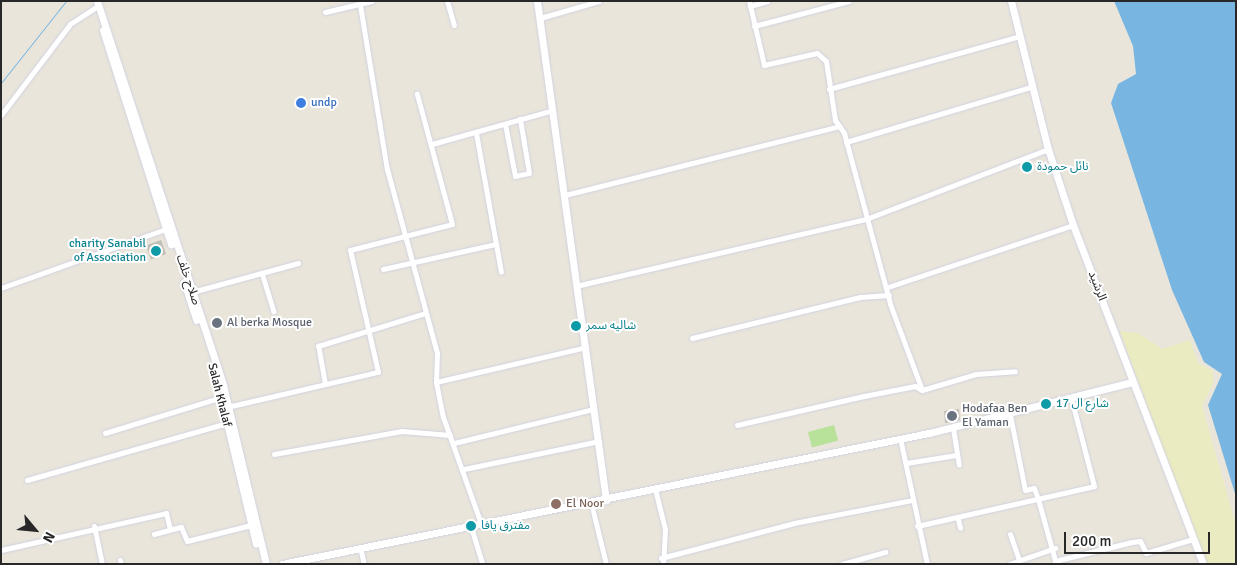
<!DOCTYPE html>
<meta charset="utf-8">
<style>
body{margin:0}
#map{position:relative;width:1237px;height:565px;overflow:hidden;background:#e9e5db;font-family:Signika,"Noto Sans Arabic",sans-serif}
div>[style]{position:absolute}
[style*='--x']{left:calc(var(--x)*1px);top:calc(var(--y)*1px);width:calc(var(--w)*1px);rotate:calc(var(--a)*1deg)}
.sand>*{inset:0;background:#ebebc1}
.pitch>*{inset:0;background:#b8e199;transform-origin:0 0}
.water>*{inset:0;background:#78b6e1}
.stream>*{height:1px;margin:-0.5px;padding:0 0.5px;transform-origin:0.5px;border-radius:0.5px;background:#78b6e1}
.building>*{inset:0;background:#c2bfb7;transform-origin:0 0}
.roads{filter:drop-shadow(0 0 1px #d1d1e0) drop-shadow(0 0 1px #d1d1e0)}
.street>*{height:5px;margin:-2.5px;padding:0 2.5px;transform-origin:2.5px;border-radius:2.5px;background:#fff}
.secondary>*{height:7px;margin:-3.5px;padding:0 3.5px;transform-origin:3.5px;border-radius:3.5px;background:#fff}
.dots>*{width:14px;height:14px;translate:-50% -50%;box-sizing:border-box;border:2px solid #fff;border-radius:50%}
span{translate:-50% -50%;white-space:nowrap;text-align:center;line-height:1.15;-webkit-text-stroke:4px #fff;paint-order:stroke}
.shop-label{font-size:12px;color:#366cbe}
.left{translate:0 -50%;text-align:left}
.culture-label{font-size:12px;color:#0d838f}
.right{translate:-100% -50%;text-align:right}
.street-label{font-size:12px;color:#282828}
.worship-label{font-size:12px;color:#5b616d}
.education-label{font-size:12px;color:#785e54}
.frame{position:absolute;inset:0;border:2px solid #282828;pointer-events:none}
.north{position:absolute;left:10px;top:505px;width:50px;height:50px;-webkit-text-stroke:4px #fff;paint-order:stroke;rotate:118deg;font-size:14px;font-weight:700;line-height:20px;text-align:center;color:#282828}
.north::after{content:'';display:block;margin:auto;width:18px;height:22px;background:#282828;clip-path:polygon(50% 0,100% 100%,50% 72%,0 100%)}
.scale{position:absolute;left:1064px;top:532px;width:146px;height:22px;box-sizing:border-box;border:2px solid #282828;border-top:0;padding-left:6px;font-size:15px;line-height:18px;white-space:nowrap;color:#282828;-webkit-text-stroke:4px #fff;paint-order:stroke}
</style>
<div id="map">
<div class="sand">
<i style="clip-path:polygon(1120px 331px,1138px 333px,1162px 349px,1190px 340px,1198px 363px,1213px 371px,1213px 384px,1202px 406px,1236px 525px,1236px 564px,1205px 564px)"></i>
</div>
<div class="pitch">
<i style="left:834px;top:425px;width:16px;height:27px;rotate:75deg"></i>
</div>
<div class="water">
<i style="clip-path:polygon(1114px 1px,1236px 1px,1236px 497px,1208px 405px,1222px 374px,1204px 362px,1172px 290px,1111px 103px,1118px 84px,1136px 74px,1133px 46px)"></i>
</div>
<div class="stream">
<i style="--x:1;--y:83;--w:105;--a:-51.6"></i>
</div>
<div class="building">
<i style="left:161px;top:240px;width:15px;height:16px;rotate:70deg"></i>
<i style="clip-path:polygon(959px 409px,960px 420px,945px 423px,944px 411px)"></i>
</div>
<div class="roads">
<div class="street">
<i style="--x:447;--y:1;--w:25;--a:74"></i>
<i style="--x:749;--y:1;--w:66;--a:76.8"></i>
<i style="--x:764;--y:65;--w:54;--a:-12.8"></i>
<i style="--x:817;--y:53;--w:12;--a:42"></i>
<i style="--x:826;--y:61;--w:60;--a:81.3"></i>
<i style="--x:835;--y:120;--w:16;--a:55"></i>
<i style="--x:844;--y:133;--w:177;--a:74.9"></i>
<i style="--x:890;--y:304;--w:92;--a:69.6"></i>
<i style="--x:360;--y:5;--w:166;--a:80.7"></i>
<i style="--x:387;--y:169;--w:191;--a:74.8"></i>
<i style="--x:437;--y:353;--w:29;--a:92"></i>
<i style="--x:436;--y:382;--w:36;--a:79"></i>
<i style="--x:443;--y:417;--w:114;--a:70.4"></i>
<i style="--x:750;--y:6;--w:18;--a:-16"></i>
<i style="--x:325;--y:12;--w:48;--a:-13.2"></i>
<i style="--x:540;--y:18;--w:61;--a:-16.1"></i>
<i style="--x:754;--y:26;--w:98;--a:-14.7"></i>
<i style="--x:829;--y:89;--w:198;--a:-15.5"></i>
<i style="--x:1;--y:115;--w:114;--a:-52.8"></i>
<i style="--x:70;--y:24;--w:31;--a:-33"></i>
<i style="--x:505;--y:124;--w:53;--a:79.1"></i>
<i style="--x:515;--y:176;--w:14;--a:-12"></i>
<i style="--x:529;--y:173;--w:55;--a:-99.5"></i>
<i style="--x:476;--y:133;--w:141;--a:79.8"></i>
<i style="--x:846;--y:142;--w:193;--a:-16.6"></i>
<i style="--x:432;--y:144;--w:123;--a:-15.6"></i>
<i style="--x:565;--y:195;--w:283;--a:-14.1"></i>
<i style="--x:383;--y:269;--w:116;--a:-12.5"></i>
<i style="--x:262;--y:274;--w:39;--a:73"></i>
<i style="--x:580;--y:285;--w:294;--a:-13"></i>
<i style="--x:866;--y:219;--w:195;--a:-21"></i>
<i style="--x:888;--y:287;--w:195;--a:-18.5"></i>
<i style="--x:1;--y:288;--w:175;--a:-19.7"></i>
<i style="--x:192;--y:292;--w:110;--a:-15.3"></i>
<i style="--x:692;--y:338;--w:173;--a:-13.7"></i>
<i style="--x:860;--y:297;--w:29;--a:-4"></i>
<i style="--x:436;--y:382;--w:154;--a:-13.1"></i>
<i style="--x:325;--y:384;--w:39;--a:-100"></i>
<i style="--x:318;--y:346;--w:112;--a:-17.1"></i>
<i style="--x:227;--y:407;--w:155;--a:-13.1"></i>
<i style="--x:378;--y:372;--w:125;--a:-102.9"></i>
<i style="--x:350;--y:250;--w:105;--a:-14.3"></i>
<i style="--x:452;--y:224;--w:135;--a:-105.1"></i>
<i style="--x:1010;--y:415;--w:76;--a:78.7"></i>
<i style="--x:1025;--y:490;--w:9;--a:-13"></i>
<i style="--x:1034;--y:488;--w:12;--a:70"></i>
<i style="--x:1038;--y:499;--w:67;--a:74.5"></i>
<i style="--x:737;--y:425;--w:130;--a:-12.9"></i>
<i style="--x:864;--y:396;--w:52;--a:-11.1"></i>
<i style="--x:915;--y:386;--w:8;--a:30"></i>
<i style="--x:922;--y:390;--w:56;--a:-16.5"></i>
<i style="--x:976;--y:374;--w:39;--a:-4"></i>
<i style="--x:953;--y:428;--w:37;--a:81"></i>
<i style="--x:105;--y:433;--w:122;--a:-17.1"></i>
<i style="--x:900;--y:438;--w:129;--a:77.9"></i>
<i style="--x:454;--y:443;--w:144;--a:-13.7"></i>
<i style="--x:274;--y:454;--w:130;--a:-10.2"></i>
<i style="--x:402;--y:431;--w:48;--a:4.8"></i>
<i style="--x:906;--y:463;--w:51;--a:-9.1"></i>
<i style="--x:464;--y:469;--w:138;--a:-11.7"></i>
<i style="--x:27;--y:480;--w:208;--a:-15.9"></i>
<i style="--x:656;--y:493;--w:37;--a:76"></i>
<i style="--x:665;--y:529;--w:35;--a:93"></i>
<i style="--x:591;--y:503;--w:63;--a:76.2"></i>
<i style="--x:958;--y:519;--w:9;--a:77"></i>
<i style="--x:94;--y:526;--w:39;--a:78"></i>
<i style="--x:917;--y:526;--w:181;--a:-12.7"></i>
<i style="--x:1094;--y:486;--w:91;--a:-104.6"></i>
<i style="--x:471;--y:527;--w:39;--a:73"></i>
<i style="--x:154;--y:534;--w:28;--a:-15"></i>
<i style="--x:181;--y:527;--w:15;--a:67"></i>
<i style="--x:187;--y:541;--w:66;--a:-14"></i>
<i style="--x:1010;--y:534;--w:28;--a:71"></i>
<i style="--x:360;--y:547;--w:17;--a:77"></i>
<i style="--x:1;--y:550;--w:169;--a:-12.6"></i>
<i style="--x:166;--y:513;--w:16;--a:76"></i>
<i style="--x:661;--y:558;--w:138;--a:-14.7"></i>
<i style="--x:794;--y:523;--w:120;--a:-11"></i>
<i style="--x:120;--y:560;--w:4;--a:76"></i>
<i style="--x:1055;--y:561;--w:79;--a:-13.9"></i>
<i style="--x:1132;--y:542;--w:8;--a:-7"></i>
<i style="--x:1140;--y:541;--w:13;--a:63"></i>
<i style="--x:1146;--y:553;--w:49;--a:-16.6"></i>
<i style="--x:842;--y:564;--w:45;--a:-15.6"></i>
<i style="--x:1009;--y:564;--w:49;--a:-19.2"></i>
</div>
<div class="secondary">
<i style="--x:97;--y:1;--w:404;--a:71.8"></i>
<i style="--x:223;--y:385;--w:184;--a:76.5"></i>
<i style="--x:537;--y:1;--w:504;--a:82.13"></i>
<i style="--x:1011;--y:1;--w:153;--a:76"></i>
<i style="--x:1048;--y:149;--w:80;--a:71.8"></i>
<i style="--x:1073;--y:225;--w:363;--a:69"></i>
<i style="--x:103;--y:30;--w:225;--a:72.4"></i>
<i style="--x:184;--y:282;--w:40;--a:72"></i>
<i style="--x:227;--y:423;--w:124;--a:76.5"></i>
<i style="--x:282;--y:564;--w:660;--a:-11.45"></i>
<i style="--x:929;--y:433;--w:209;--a:-14.1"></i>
</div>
</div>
<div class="dots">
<i style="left:301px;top:103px;background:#3f7fe0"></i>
<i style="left:1027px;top:167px;background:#0f9aa8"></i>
<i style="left:156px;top:251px;background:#0f9aa8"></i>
<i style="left:217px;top:323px;background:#6b7280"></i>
<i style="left:576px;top:326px;background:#0f9aa8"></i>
<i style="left:1046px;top:404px;background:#0f9aa8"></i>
<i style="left:952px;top:416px;background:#6b7280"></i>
<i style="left:556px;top:504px;background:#8d6e63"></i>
<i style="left:471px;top:526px;background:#0f9aa8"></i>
</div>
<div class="shop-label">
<span class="left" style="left:311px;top:103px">undp</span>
</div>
<div class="culture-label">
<span class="left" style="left:1037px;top:167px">نائل حمودة</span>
<span class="right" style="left:146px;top:251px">charity Sanabil<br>of Association</span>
<span class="left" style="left:586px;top:326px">شاليه سمر</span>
<span class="left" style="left:1056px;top:404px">شارع ال 17</span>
<span class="left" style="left:481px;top:526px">مفترق يافا</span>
</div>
<div class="street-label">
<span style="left:188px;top:280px;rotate:71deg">صلاح خلف</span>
<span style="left:1097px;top:286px;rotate:69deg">الرشيد</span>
<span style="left:219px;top:395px;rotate:76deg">Salah Khalaf</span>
</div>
<div class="worship-label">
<span class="left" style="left:227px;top:323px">Al berka Mosque</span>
<span class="left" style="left:962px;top:416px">Hodafaa Ben<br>El Yaman</span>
</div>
<div class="education-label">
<span class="left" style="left:566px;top:504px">El Noor</span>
</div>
<div class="frame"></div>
<div class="north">N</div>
<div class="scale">200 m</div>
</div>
